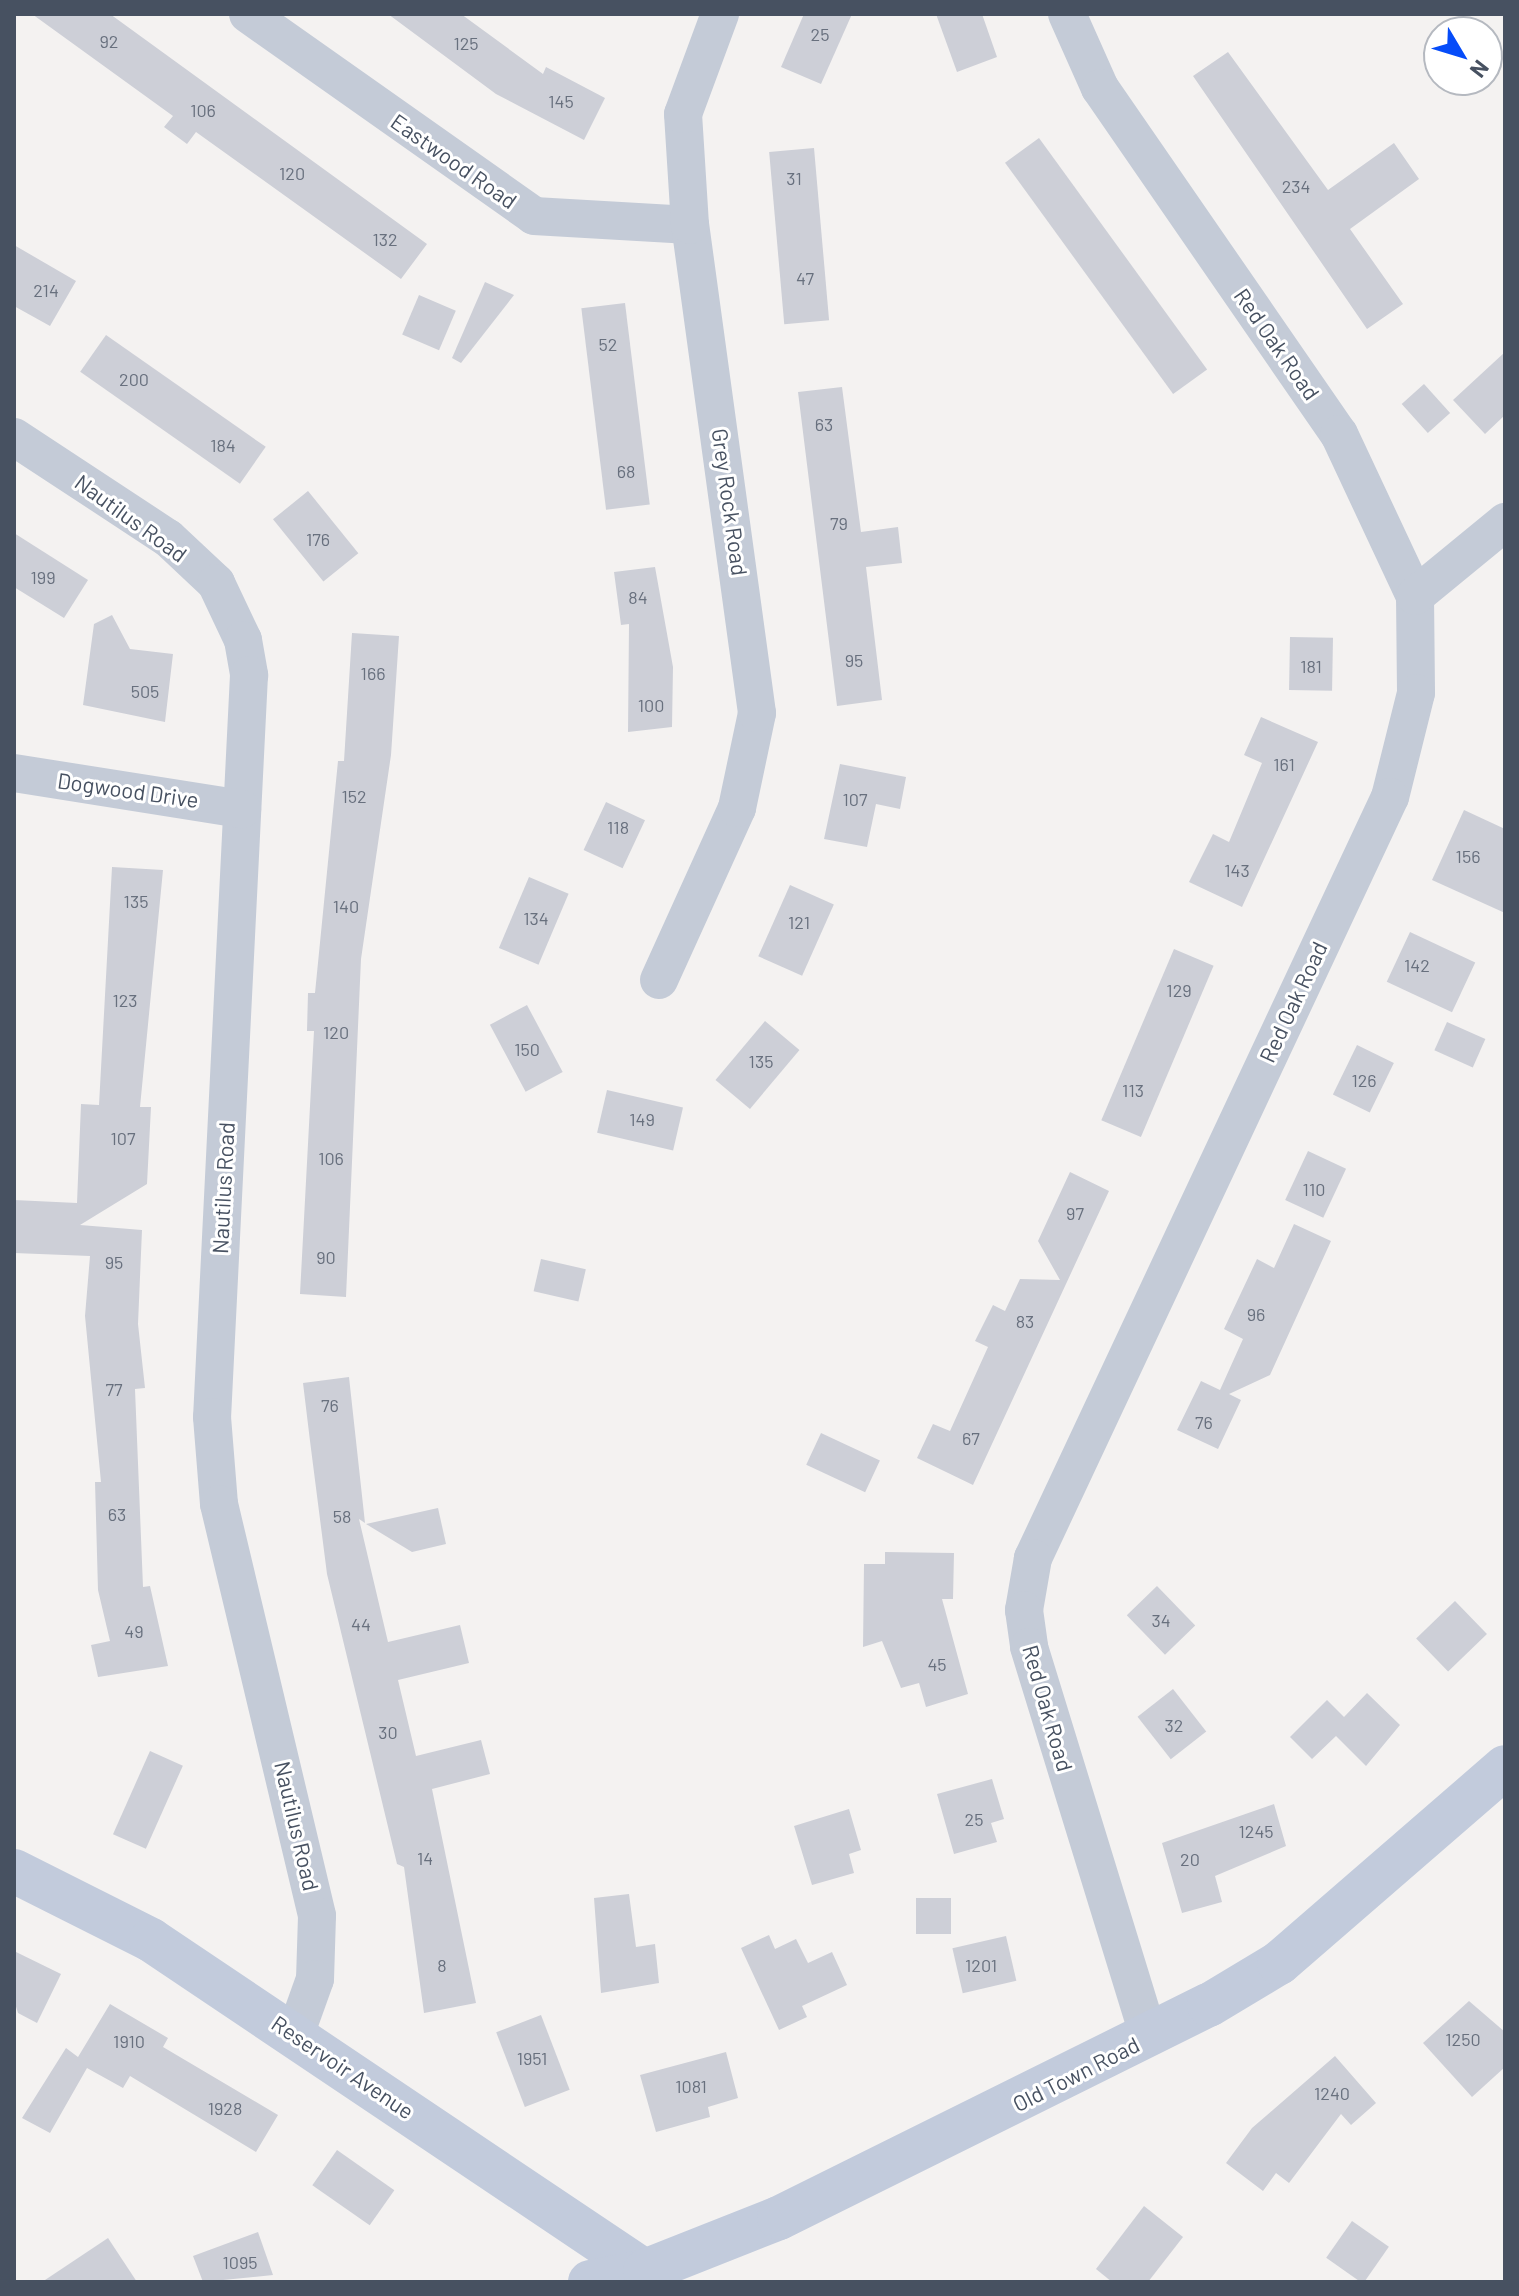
<!DOCTYPE html>
<style>
body{margin:0}
#map{position:relative;width:1519px;height:2296px;overflow:hidden;background:#f4f2f1;font-family:Barlow,sans-serif}
div>[style]{position:absolute}
[style*='--x']{left:calc(var(--x)*1px);top:calc(var(--y)*1px);width:calc(var(--w)*1px);rotate:calc(var(--a)*1deg)}
.building>*{inset:0;background:#cdcfd7;transform-origin:0 0}
.street>*{height:38px;margin:-19px;padding:0 19px;transform-origin:19px;border-radius:19px;background:#c4cbd7}
.secondary>*{height:44px;margin:-22px;padding:0 22px;transform-origin:22px;border-radius:22px;background:#c2cbdc}
span{translate:-50% -50%;white-space:nowrap;text-align:center;line-height:1.15;-webkit-text-stroke:6px #fff;paint-order:stroke}
.number-label{font-size:18px;color:#68707e}
.number-label span{-webkit-text-stroke-width:0}
.street-label{font-size:22px;color:#475161}
.frame{position:absolute;inset:0;border:16px solid #475161;pointer-events:none}
.north{position:absolute;left:1423px;top:16px;width:80px;height:80px;box-sizing:border-box;background:#fff;border:2px solid #b5b9c0;border-radius:50%;rotate:128deg;font-size:22px;font-weight:700;line-height:32px;text-align:center;color:#475161}
.north::after{content:'';display:block;margin:auto;width:28px;height:36px;background:#064cf9;clip-path:polygon(50% 0,100% 100%,50% 72%,0 100%)}
</style>
<div id="map">
<div class="building">
<i style="clip-path:polygon(32px 14px,110px 14px,427px 244px,401px 279px,196px 132px,187px 144px,164px 127px,173px 116px)"></i>
<i style="clip-path:polygon(388px 14px,461px 14px,543px 74px,546px 67px,605px 98px,584px 140px,496px 94px)"></i>
<i style="clip-path:polygon(804px 14px,852px 14px,821px 84px,781px 67px)"></i>
<i style="clip-path:polygon(936px 14px,982px 14px,997px 57px,957px 72px)"></i>
<i style="clip-path:polygon(1228px 52px,1328px 190px,1394px 143px,1419px 179px,1350px 229px,1403px 304px,1367px 329px,1193px 76px)"></i>
<i style="left:1039px;top:138px;width:286px;height:42px;rotate:54deg"></i>
<i style="left:814px;top:148px;width:173px;height:45px;rotate:85deg"></i>
<i style="clip-path:polygon(14px 245px,76px 281px,50px 326px,14px 306px)"></i>
<i style="clip-path:polygon(485px 282px,514px 295px,461px 363px,452px 358px)"></i>
<i style="left:419px;top:295px;width:40px;height:43px;rotate:23deg"></i>
<i style="left:625px;top:303px;width:203px;height:44px;rotate:83deg"></i>
<i style="left:106px;top:335px;width:195px;height:45px;rotate:35deg"></i>
<i style="clip-path:polygon(1505px 352px,1505px 415px,1485px 434px,1453px 400px)"></i>
<i style="left:1424px;top:384px;width:39px;height:30px;rotate:48deg"></i>
<i style="clip-path:polygon(842px 387px,861px 532px,898px 527px,902px 563px,866px 567px,882px 700px,837px 706px,798px 392px)"></i>
<i style="left:308px;top:491px;width:80px;height:45px;rotate:51deg"></i>
<i style="clip-path:polygon(14px 533px,88px 580px,64px 618px,14px 587px)"></i>
<i style="clip-path:polygon(655px 567px,673px 667px,672px 727px,628px 732px,629px 624px,621px 625px,614px 572px)"></i>
<i style="clip-path:polygon(112px 615px,130px 649px,173px 654px,165px 722px,83px 705px,94px 624px)"></i>
<i style="clip-path:polygon(352px 633px,399px 636px,391px 755px,361px 959px,346px 1297px,300px 1294px,314px 1031px,307px 1031px,308px 993px,315px 993px,338px 761px,344px 761px)"></i>
<i style="left:1290px;top:637px;width:43px;height:53px;rotate:1deg"></i>
<i style="clip-path:polygon(1261px 717px,1318px 742px,1242px 907px,1189px 882px,1213px 834px,1229px 842px,1262px 763px,1244px 755px)"></i>
<i style="clip-path:polygon(840px 764px,906px 777px,900px 809px,876px 804px,867px 847px,824px 839px)"></i>
<i style="left:606px;top:802px;width:43px;height:53px;rotate:25deg"></i>
<i style="clip-path:polygon(1464px 810px,1505px 829px,1505px 913px,1432px 880px)"></i>
<i style="clip-path:polygon(112px 867px,163px 870px,140px 1107px,151px 1107px,147px 1184px,80px 1225px,142px 1230px,138px 1324px,145px 1388px,135px 1389px,143px 1587px,150px 1586px,168px 1666px,98px 1677px,91px 1645px,110px 1641px,98px 1590px,95px 1482px,101px 1482px,85px 1316px,90px 1256px,14px 1253px,14px 1200px,77px 1203px,81px 1104px,99px 1105px)"></i>
<i style="left:529px;top:877px;width:43px;height:77px;rotate:23deg"></i>
<i style="left:790px;top:885px;width:48px;height:78px;rotate:24deg"></i>
<i style="left:1410px;top:932px;width:72px;height:55px;rotate:25deg"></i>
<i style="left:1174px;top:949px;width:43px;height:186px;rotate:23deg"></i>
<i style="left:527px;top:1005px;width:76px;height:42px;rotate:62deg"></i>
<i style="left:765px;top:1021px;width:45px;height:77px;rotate:40deg"></i>
<i style="left:1447px;top:1022px;width:42px;height:31px;rotate:24deg"></i>
<i style="left:1357px;top:1045px;width:41px;height:55px;rotate:26deg"></i>
<i style="left:607px;top:1090px;width:78px;height:44px;rotate:13deg"></i>
<i style="left:1308px;top:1151px;width:42px;height:54px;rotate:25deg"></i>
<i style="clip-path:polygon(1070px 1172px,1109px 1191px,973px 1485px,917px 1458px,933px 1424px,950px 1431px,988px 1347px,975px 1341px,993px 1305px,1005px 1311px,1020px 1279px,1060px 1280px,1038px 1241px)"></i>
<i style="clip-path:polygon(1294px 1224px,1331px 1241px,1270px 1375px,1229px 1394px,1241px 1400px,1218px 1449px,1177px 1430px,1201px 1381px,1220px 1390px,1243px 1339px,1224px 1329px,1257px 1259px,1274px 1268px)"></i>
<i style="left:541px;top:1259px;width:46px;height:33px;rotate:13deg"></i>
<i style="clip-path:polygon(349px 1377px,365px 1523px,359px 1519px,388px 1642px,460px 1625px,469px 1663px,398px 1680px,416px 1756px,481px 1740px,490px 1774px,432px 1789px,476px 2003px,424px 2013px,404px 1867px,397px 1864px,327px 1574px,310px 1441px,303px 1383px)"></i>
<i style="left:821px;top:1433px;width:65px;height:35px;rotate:25deg"></i>
<i style="clip-path:polygon(438px 1508px,446px 1544px,412px 1552px,366px 1524px)"></i>
<i style="clip-path:polygon(885px 1552px,954px 1553px,953px 1599px,942px 1599px,968px 1694px,926px 1707px,919px 1683px,901px 1688px,882px 1641px,863px 1647px,864px 1564px,885px 1564px)"></i>
<i style="left:1157px;top:1586px;width:55px;height:42px;rotate:46deg"></i>
<i style="left:1455px;top:1601px;width:46px;height:54px;rotate:46deg"></i>
<i style="left:1173px;top:1689px;width:54px;height:45px;rotate:52deg"></i>
<i style="clip-path:polygon(1367px 1693px,1400px 1725px,1366px 1766px,1336px 1736px,1312px 1759px,1290px 1737px,1327px 1700px,1344px 1717px)"></i>
<i style="left:150px;top:1751px;width:36px;height:91px;rotate:24deg"></i>
<i style="clip-path:polygon(992px 1779px,1004px 1819px,991px 1823px,997px 1842px,954px 1854px,937px 1794px)"></i>
<i style="clip-path:polygon(1274px 1804px,1286px 1846px,1215px 1876px,1222px 1902px,1182px 1913px,1162px 1843px)"></i>
<i style="clip-path:polygon(849px 1809px,861px 1850px,849px 1854px,854px 1873px,812px 1885px,794px 1826px)"></i>
<i style="clip-path:polygon(629px 1894px,636px 1947px,655px 1944px,659px 1983px,601px 1993px,594px 1898px)"></i>
<i style="left:951px;top:1898px;width:36px;height:35px;rotate:90deg"></i>
<i style="clip-path:polygon(769px 1935px,775px 1949px,796px 1939px,808px 1963px,832px 1952px,847px 1985px,802px 2006px,807px 2017px,779px 2030px,741px 1948px)"></i>
<i style="left:1006px;top:1936px;width:46px;height:55px;rotate:77deg"></i>
<i style="clip-path:polygon(14px 1951px,61px 1974px,37px 2023px,18px 2013px,14px 2000px)"></i>
<i style="clip-path:polygon(1469px 2001px,1505px 2032px,1505px 2067px,1472px 2097px,1423px 2043px)"></i>
<i style="clip-path:polygon(110px 2004px,168px 2038px,163px 2047px,278px 2115px,256px 2152px,130px 2076px,123px 2088px,87px 2068px,50px 2133px,22px 2118px,66px 2048px,78px 2057px)"></i>
<i style="left:541px;top:2015px;width:80px;height:48px;rotate:69deg"></i>
<i style="clip-path:polygon(726px 2052px,738px 2098px,708px 2107px,710px 2117px,656px 2132px,640px 2075px)"></i>
<i style="clip-path:polygon(1335px 2056px,1376px 2103px,1351px 2125px,1341px 2114px,1289px 2183px,1276px 2173px,1263px 2191px,1226px 2163px,1252px 2128px)"></i>
<i style="left:337px;top:2150px;width:70px;height:43px;rotate:35deg"></i>
<i style="clip-path:polygon(1144px 2206px,1183px 2237px,1148px 2282px,1112px 2282px,1096px 2269px)"></i>
<i style="left:1352px;top:2221px;width:45px;height:45px;rotate:35deg"></i>
<i style="clip-path:polygon(258px 2232px,273px 2275px,203px 2282px,193px 2256px)"></i>
<i style="clip-path:polygon(108px 2238px,137px 2282px,42px 2282px)"></i>
</div>
<div class="street">
<i style="--x:248;--y:14;--w:350;--a:35.2"></i>
<i style="--x:534;--y:216;--w:156;--a:3.3"></i>
<i style="--x:1067;--y:14;--w:81;--a:66"></i>
<i style="--x:1100;--y:88;--w:421;--a:55.4"></i>
<i style="--x:1339;--y:434;--w:179;--a:64.9"></i>
<i style="--x:1415;--y:596;--w:97;--a:89.4"></i>
<i style="--x:1416;--y:693;--w:107;--a:104"></i>
<i style="--x:1390;--y:797;--w:841;--a:115.13"></i>
<i style="--x:1033;--y:1558;--w:53;--a:99.8"></i>
<i style="--x:1024;--y:1610;--w:37;--a:82"></i>
<i style="--x:1029;--y:1647;--w:408;--a:72.9"></i>
<i style="--x:14;--y:437;--w:184;--a:33.3"></i>
<i style="--x:168;--y:538;--w:66;--a:43.2"></i>
<i style="--x:216;--y:583;--w:63;--a:64.7"></i>
<i style="--x:243;--y:640;--w:36;--a:80"></i>
<i style="--x:249;--y:675;--w:743;--a:92.85"></i>
<i style="--x:212;--y:1417;--w:87;--a:85.4"></i>
<i style="--x:219;--y:1504;--w:423;--a:76.6"></i>
<i style="--x:317;--y:1916;--w:63;--a:91.8"></i>
<i style="--x:315;--y:1979;--w:59;--a:109.7"></i>
<i style="--x:1415;--y:596;--w:117;--a:-39.4"></i>
<i style="--x:14;--y:773;--w:231;--a:9"></i>
<i style="--x:659;--y:980;--w:189;--a:-65.6"></i>
<i style="--x:737;--y:808;--w:97;--a:-78.1"></i>
<i style="--x:757;--y:713;--w:493;--a:-97.8"></i>
<i style="--x:690;--y:225;--w:111;--a:-93.6"></i>
<i style="--x:683;--y:114;--w:107;--a:-69.7"></i>
</div>
<div class="secondary">
<i style="--x:14;--y:1871;--w:153;--a:26.7"></i>
<i style="--x:151;--y:1940;--w:612;--a:33.87"></i>
<i style="--x:590;--y:2282;--w:56;--a:-11.3"></i>
<i style="--x:645;--y:2271;--w:144;--a:-21.6"></i>
<i style="--x:779;--y:2218;--w:480;--a:-26.4"></i>
<i style="--x:1209;--y:2005;--w:82;--a:-31"></i>
<i style="--x:1279;--y:1963;--w:299;--a:-40.9"></i>
</div>
<div class="number-label">
<span style="left:820px;top:34px">25</span>
<span style="left:109px;top:41px">92</span>
<span style="left:466px;top:43px">125</span>
<span style="left:561px;top:101px">145</span>
<span style="left:203px;top:110px">106</span>
<span style="left:292px;top:173px">120</span>
<span style="left:794px;top:178px">31</span>
<span style="left:1296px;top:186px">234</span>
<span style="left:385px;top:239px">132</span>
<span style="left:805px;top:278px">47</span>
<span style="left:46px;top:290px">214</span>
<span style="left:608px;top:344px">52</span>
<span style="left:134px;top:379px">200</span>
<span style="left:824px;top:424px">63</span>
<span style="left:223px;top:445px">184</span>
<span style="left:626px;top:471px">68</span>
<span style="left:839px;top:523px">79</span>
<span style="left:318px;top:539px">176</span>
<span style="left:43px;top:577px">199</span>
<span style="left:638px;top:597px">84</span>
<span style="left:854px;top:660px">95</span>
<span style="left:1311px;top:666px">181</span>
<span style="left:373px;top:673px">166</span>
<span style="left:145px;top:691px">505</span>
<span style="left:651px;top:705px">100</span>
<span style="left:1284px;top:764px">161</span>
<span style="left:354px;top:796px">152</span>
<span style="left:855px;top:799px">107</span>
<span style="left:618px;top:827px">118</span>
<span style="left:1468px;top:856px">156</span>
<span style="left:1237px;top:870px">143</span>
<span style="left:136px;top:901px">135</span>
<span style="left:346px;top:906px">140</span>
<span style="left:536px;top:918px">134</span>
<span style="left:799px;top:922px">121</span>
<span style="left:1417px;top:965px">142</span>
<span style="left:1179px;top:990px">129</span>
<span style="left:125px;top:1000px">123</span>
<span style="left:336px;top:1032px">120</span>
<span style="left:527px;top:1049px">150</span>
<span style="left:761px;top:1061px">135</span>
<span style="left:1364px;top:1080px">126</span>
<span style="left:1133px;top:1090px">113</span>
<span style="left:642px;top:1119px">149</span>
<span style="left:123px;top:1138px">107</span>
<span style="left:331px;top:1158px">106</span>
<span style="left:1314px;top:1189px">110</span>
<span style="left:1075px;top:1213px">97</span>
<span style="left:326px;top:1257px">90</span>
<span style="left:114px;top:1262px">95</span>
<span style="left:1256px;top:1314px">96</span>
<span style="left:1025px;top:1321px">83</span>
<span style="left:114px;top:1389px">77</span>
<span style="left:330px;top:1405px">76</span>
<span style="left:1204px;top:1422px">76</span>
<span style="left:971px;top:1438px">67</span>
<span style="left:117px;top:1514px">63</span>
<span style="left:342px;top:1516px">58</span>
<span style="left:1161px;top:1620px">34</span>
<span style="left:361px;top:1624px">44</span>
<span style="left:134px;top:1631px">49</span>
<span style="left:937px;top:1664px">45</span>
<span style="left:1174px;top:1725px">32</span>
<span style="left:388px;top:1732px">30</span>
<span style="left:974px;top:1819px">25</span>
<span style="left:1256px;top:1831px">1245</span>
<span style="left:425px;top:1858px">14</span>
<span style="left:1190px;top:1859px">20</span>
<span style="left:442px;top:1965px">8</span>
<span style="left:981px;top:1965px">1201</span>
<span style="left:1463px;top:2039px">1250</span>
<span style="left:129px;top:2041px">1910</span>
<span style="left:532px;top:2058px">1951</span>
<span style="left:691px;top:2086px">1081</span>
<span style="left:1332px;top:2093px">1240</span>
<span style="left:225px;top:2108px">1928</span>
<span style="left:240px;top:2262px">1095</span>
</div>
<div class="street-label">
<span style="left:454px;top:161px;rotate:35deg">Eastwood Road</span>
<span style="left:1277px;top:344px;rotate:55deg">Red Oak Road</span>
<span style="left:730px;top:502px;rotate:82deg">Grey Rock Road</span>
<span style="left:131px;top:518px;rotate:36deg">Nautilus Road</span>
<span style="left:128px;top:790px;rotate:8deg">Dogwood Drive</span>
<span style="left:1293px;top:1002px;rotate:-65deg">Red Oak Road</span>
<span style="left:223px;top:1188px;rotate:-87deg">Nautilus Road</span>
<span style="left:1048px;top:1708px;rotate:74deg">Red Oak Road</span>
<span style="left:297px;top:1826px;rotate:77deg">Nautilus Road</span>
<span style="left:343px;top:2067px;rotate:34deg">Reservoir Avenue</span>
<span style="left:1076px;top:2074px;rotate:-27deg">Old Town Road</span>
</div>
<div class="frame"></div>
<div class="north">N</div>
</div>
